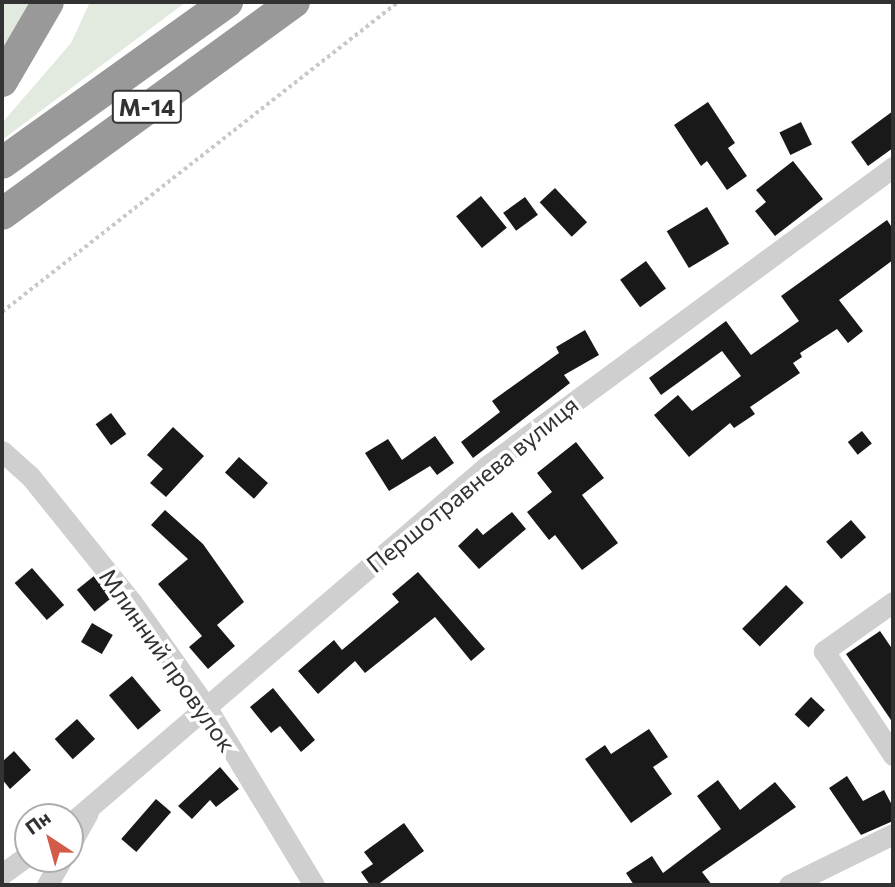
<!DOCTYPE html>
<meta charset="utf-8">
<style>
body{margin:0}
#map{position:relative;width:895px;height:887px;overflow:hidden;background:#fff;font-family:Commissioner,sans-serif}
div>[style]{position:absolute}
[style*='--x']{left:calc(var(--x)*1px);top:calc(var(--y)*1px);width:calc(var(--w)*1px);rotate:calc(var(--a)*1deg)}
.green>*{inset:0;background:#e2e9df}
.building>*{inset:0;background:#191919;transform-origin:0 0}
.path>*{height:3.5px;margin-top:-1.75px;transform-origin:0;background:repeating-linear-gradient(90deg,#c9c9c9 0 3.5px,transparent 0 7px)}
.minor>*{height:21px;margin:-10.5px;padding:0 10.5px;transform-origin:10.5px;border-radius:10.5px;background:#cfcfcf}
.highway>*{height:32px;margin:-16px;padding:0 16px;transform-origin:16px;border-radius:16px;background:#999}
span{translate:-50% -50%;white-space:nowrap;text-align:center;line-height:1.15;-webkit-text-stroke:7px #fff;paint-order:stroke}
.shield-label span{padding:2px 5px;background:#fff;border:2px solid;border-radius:5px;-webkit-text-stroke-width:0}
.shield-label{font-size:23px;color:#323232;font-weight:700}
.street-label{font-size:24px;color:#323232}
.frame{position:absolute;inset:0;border:4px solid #323232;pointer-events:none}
.north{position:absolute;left:14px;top:803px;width:70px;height:70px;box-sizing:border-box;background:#fff;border:2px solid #adadad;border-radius:50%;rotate:324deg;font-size:19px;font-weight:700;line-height:28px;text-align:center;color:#323232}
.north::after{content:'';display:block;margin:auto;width:24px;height:32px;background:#d25b4a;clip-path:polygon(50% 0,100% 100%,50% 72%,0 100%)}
</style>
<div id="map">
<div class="green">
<i style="clip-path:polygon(2px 2px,29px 2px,2px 50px)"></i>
<i style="clip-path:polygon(90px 2px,186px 2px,2px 140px,2px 123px,71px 43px)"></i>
</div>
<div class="building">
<i style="clip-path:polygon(708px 102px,735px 143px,728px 148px,747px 176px,727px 190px,707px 161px,701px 166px,674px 125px)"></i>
<i style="clip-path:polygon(893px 111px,893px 148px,868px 166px,851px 142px)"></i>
<i style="left:801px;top:122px;width:25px;height:24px;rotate:64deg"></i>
<i style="clip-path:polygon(793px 161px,823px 199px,775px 236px,755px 211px,766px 202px,756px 190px)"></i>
<i style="left:555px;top:188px;width:47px;height:21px;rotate:47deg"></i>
<i style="left:481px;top:196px;width:41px;height:32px;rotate:51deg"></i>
<i style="left:525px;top:197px;width:22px;height:27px;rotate:54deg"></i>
<i style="left:707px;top:207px;width:43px;height:47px;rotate:59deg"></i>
<i style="clip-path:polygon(887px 220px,893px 229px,893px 260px,839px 300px,863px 331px,848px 343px,837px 329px,800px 353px,802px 357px,793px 363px,800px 373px,750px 407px,755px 414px,734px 428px,730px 423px,689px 457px,654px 415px,678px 395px,692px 411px,741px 376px,722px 351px,661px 395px,649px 378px,726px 321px,751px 355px,799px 321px,781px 296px)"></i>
<i style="left:646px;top:261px;width:34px;height:32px;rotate:54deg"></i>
<i style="clip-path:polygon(585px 330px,599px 355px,564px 375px,570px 383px,473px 458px,461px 442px,500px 412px,492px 401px,559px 353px,556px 347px)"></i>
<i style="left:111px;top:413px;width:26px;height:19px;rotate:54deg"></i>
<i style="clip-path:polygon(173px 427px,204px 456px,166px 497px,150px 483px,163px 469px,147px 455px)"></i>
<i style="left:862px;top:431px;width:16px;height:18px;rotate:52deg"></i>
<i style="clip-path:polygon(435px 436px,454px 463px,437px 475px,430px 466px,389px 491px,365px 453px,388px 439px,402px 460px)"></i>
<i style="clip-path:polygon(576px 442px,604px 478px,582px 495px,618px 543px,582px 570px,555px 535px,549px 540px,527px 512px,552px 492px,537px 473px)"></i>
<i style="left:239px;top:457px;width:39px;height:21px;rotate:42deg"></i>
<i style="clip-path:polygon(165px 510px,203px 544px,244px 602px,217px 625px,235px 646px,208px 669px,189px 647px,202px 636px,158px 584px,188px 559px,151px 525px)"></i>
<i style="clip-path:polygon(512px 512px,526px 529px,479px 569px,458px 546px,477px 528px,483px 535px)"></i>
<i style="left:851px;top:520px;width:23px;height:33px;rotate:49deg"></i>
<i style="left:32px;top:568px;width:49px;height:23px;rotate:49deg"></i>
<i style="clip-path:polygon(418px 572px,485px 649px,471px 661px,435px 617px,365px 673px,355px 661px,318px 694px,298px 671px,334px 640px,342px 650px,399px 602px,392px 594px)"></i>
<i style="left:94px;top:576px;width:28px;height:22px;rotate:51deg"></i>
<i style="left:786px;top:585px;width:25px;height:62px;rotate:45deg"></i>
<i style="left:92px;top:623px;width:24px;height:22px;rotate:30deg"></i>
<i style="clip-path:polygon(880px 631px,893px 650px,893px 723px,846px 654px)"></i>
<i style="left:132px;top:676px;width:45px;height:30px;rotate:50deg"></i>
<i style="clip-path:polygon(273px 688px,315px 740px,301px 752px,280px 726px,271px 733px,250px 707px)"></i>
<i style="left:811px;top:697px;width:19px;height:24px;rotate:43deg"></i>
<i style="left:77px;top:719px;width:27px;height:30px;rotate:48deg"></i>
<i style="clip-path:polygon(649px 729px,668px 757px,653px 767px,672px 794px,631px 823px,585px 759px,605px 745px,611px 754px)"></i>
<i style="clip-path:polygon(14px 751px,31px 770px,10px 789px,2px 779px,2px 762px)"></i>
<i style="clip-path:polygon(220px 767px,239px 789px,216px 807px,210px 800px,192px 819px,178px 806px)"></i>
<i style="clip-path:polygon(847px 776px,863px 801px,884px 790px,893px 807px,893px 821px,861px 835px,829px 788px)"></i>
<i style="clip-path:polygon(718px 780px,740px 810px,775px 782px,796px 807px,702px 872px,712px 885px,634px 885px,626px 873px,652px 856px,663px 873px,721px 829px,697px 796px)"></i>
<i style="left:156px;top:799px;width:20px;height:53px;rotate:41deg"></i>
<i style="clip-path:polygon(404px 823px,424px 851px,377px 885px,370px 885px,361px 872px,373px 864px,364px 852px)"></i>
</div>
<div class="path">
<i style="--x:2;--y:312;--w:503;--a:-38.05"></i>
</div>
<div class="minor">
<i style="--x:2;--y:451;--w:38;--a:42"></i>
<i style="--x:30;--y:476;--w:161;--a:51.1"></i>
<i style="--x:131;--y:601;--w:128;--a:54.6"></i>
<i style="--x:205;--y:705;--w:210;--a:58.8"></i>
<i style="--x:893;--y:602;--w:85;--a:144.6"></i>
<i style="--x:824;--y:651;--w:125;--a:56.4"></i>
<i style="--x:70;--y:824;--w:550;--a:-40.65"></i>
<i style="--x:487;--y:466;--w:504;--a:-36.37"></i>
<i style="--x:70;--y:845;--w:37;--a:-61"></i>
<i style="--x:2;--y:874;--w:32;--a:-36"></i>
<i style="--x:47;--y:885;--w:30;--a:-60"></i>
<i style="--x:789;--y:885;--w:116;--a:-26.1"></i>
</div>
<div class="highway">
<i style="--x:2;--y:81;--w:91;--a:-59.8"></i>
<i style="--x:2;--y:163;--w:277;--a:-35.6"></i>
<i style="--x:2;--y:214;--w:361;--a:-36"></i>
</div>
<div class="shield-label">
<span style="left:147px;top:107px">М-14</span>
</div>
<div class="street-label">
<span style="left:472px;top:484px;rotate:-39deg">Першотравнева вулиця</span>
<span style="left:168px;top:660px;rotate:55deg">Млинний провулок</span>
</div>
<div class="frame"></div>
<div class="north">Пн</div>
</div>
